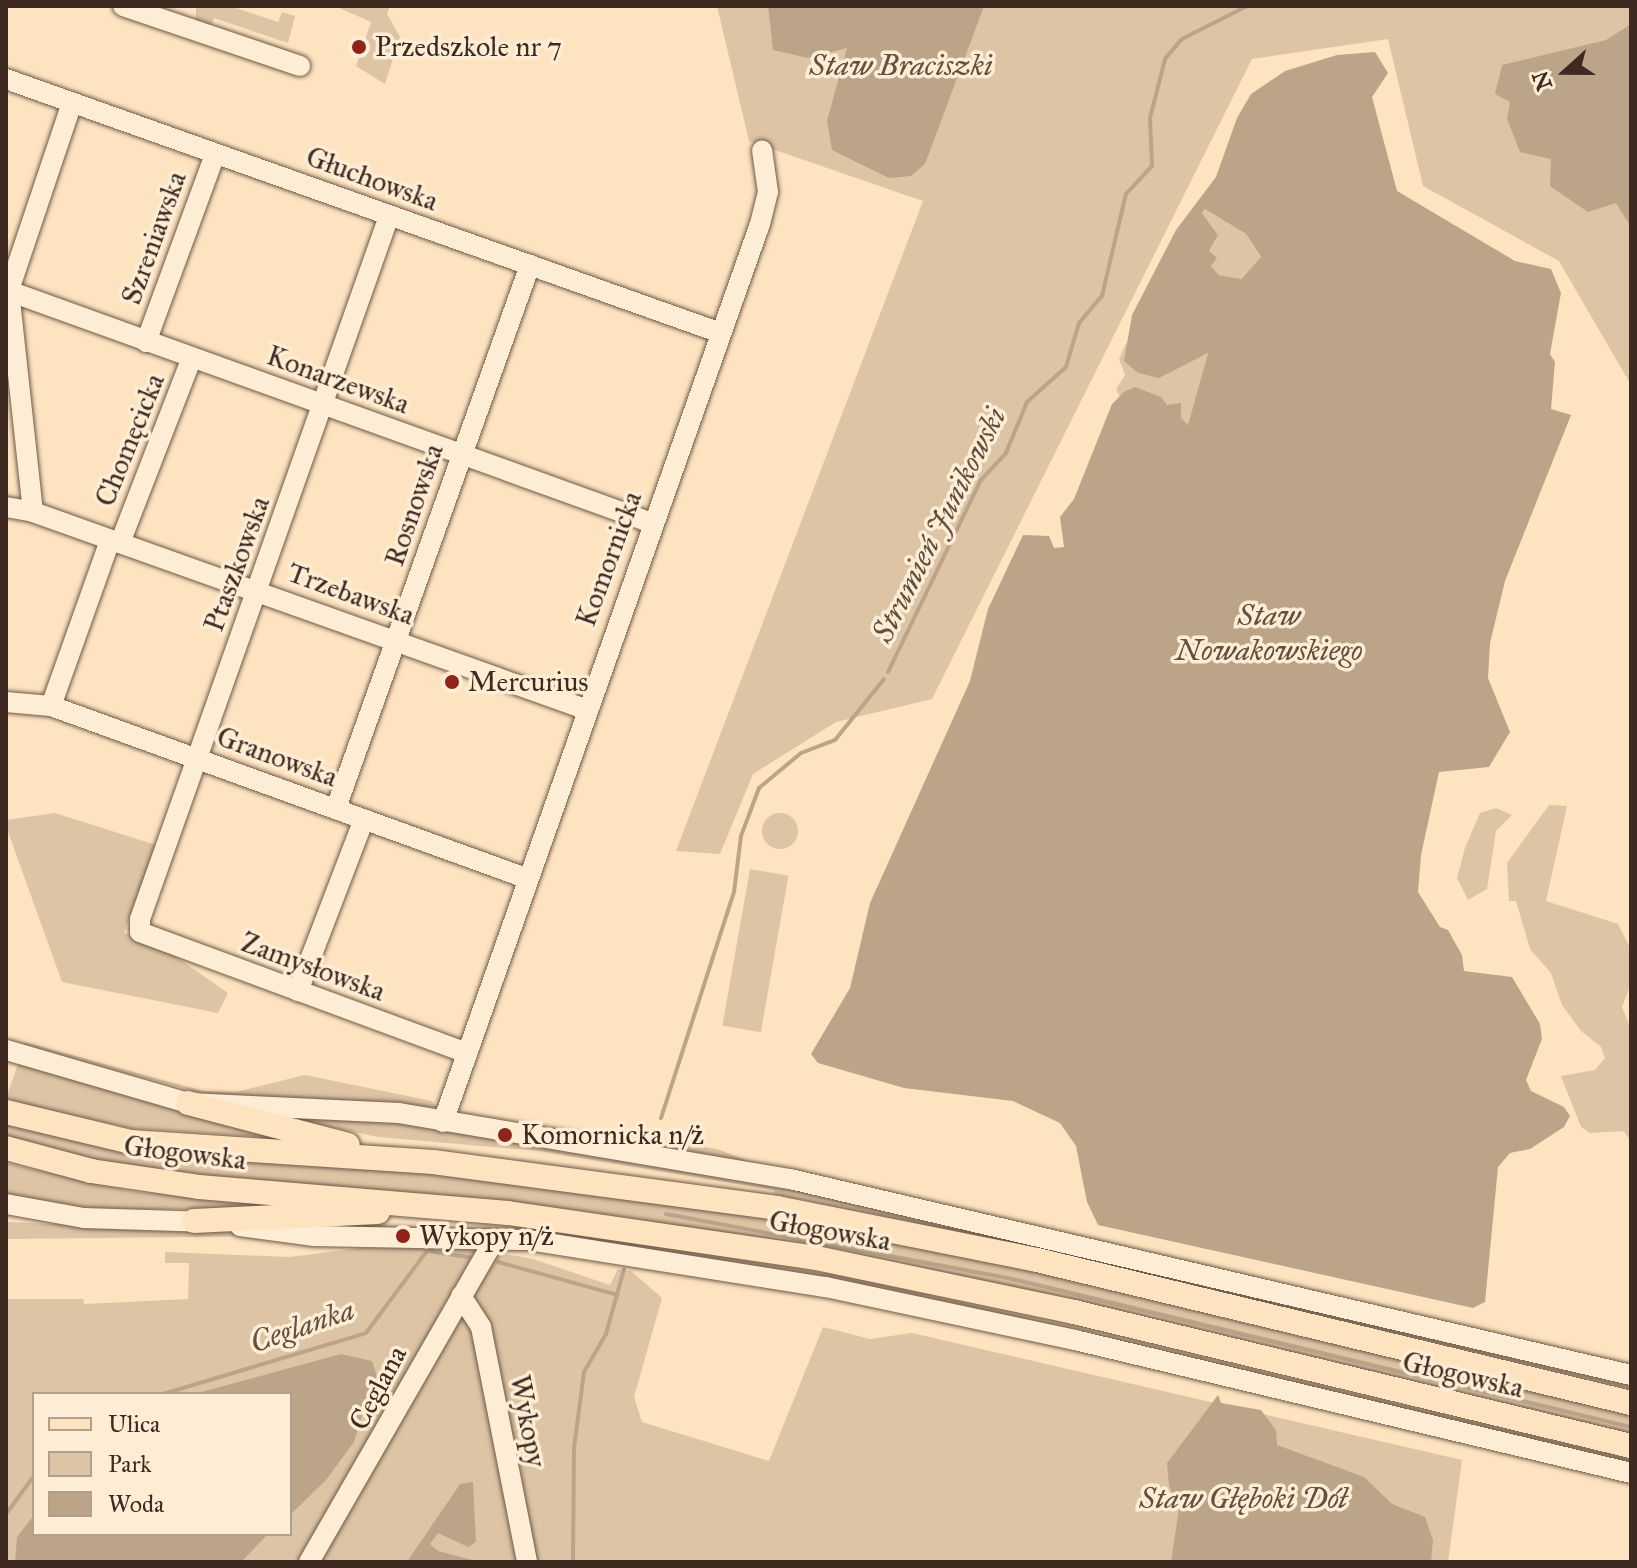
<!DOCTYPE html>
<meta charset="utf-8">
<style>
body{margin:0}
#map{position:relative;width:1637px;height:1568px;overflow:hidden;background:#fde3bf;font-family:"IM FELL Great Primer",serif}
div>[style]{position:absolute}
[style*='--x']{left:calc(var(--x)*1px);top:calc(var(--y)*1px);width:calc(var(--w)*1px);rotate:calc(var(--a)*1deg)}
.green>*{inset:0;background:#ddc4a4;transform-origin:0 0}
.round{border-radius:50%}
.water>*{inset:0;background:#bca489}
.stream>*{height:4px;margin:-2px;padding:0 2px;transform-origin:2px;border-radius:2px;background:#bca489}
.roads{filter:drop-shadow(0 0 2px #6e5848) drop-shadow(0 0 2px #6e5848)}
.minor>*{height:20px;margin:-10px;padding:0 10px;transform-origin:10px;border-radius:10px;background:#feedd5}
.major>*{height:24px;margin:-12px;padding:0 12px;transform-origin:12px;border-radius:12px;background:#fde3bf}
.dots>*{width:22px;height:22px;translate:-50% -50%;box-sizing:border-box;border:4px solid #feedd5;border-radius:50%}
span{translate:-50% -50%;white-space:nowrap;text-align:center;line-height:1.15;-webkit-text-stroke:7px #feedd5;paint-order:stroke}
.poi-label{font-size:28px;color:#3e2a21}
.left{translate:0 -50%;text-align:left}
.street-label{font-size:28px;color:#3e2a21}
.water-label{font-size:30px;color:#644f40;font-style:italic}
.frame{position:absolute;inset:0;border:8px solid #3e2a21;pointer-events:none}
.legend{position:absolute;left:32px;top:1392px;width:260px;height:144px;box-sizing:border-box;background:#feedd5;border:2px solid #b19f8d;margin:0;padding:10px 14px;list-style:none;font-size:24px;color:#3e2a21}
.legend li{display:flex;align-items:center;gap:16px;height:40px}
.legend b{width:40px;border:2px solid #b19f8d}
.north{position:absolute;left:1525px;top:32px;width:80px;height:80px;-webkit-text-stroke:6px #feedd5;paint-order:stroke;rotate:249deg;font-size:22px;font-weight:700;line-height:32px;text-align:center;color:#3e2a21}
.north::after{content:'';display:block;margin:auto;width:28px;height:36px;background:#3e2a21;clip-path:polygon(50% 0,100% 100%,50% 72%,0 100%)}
</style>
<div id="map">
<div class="green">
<i style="clip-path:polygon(196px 6px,230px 6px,278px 22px,282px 12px,295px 16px,288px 43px,214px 18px,210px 28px,196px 22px)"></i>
<i style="clip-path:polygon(335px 6px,390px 6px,387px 14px,400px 37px,385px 84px,356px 66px,371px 22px)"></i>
<i style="clip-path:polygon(717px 6px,1631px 6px,1631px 385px,1559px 261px,1423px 186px,1388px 39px,1252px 59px,932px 699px,836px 722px,753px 774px,720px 854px,676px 851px,923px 201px,749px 141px)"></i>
<i style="clip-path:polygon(1205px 209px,1246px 234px,1261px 258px,1240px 279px,1219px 275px,1211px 266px,1209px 251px,1218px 235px,1202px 213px)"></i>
<i style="clip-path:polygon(1128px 339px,1125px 361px,1181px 365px,1208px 353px,1188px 426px,1167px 405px,1124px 392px,1120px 397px,1116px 389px,1125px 375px,1119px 359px)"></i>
<i style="clip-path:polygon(1549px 805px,1567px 806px,1546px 901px,1618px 924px,1631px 950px,1631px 984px,1622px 1007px,1631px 1029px,1631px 1142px,1624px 1131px,1590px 1133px,1581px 1127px,1561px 1076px,1595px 1070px,1605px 1058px,1601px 1047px,1581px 1031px,1562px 1005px,1551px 973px,1530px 949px,1516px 901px,1509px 901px,1507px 863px)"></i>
<i style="clip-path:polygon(1496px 808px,1512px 815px,1496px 831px,1487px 889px,1468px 900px,1457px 878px,1465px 848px,1480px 813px)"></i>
<i style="clip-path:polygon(55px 813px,156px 845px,124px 933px,172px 954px,228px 993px,218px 1013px,62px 982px,6px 826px,6px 820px)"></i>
<i class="round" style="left:762px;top:813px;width:36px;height:36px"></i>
<i style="left:750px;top:869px;width:39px;height:159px;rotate:10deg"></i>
<i style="clip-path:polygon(25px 1042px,203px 1091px,236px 1092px,305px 1075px,432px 1101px,437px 1108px,206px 1094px,23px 1047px)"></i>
<i style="clip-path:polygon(18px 1064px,179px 1110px,310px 1140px,130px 1128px,40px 1109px,6px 1098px)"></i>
<i style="clip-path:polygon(349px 1115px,810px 1190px,1631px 1383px,1631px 1389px,1086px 1258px,774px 1194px,774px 1190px,539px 1151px,378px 1137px,284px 1117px)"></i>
<i style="clip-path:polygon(6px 1123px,130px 1153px,446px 1174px,658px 1198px,964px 1253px,1631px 1412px,1631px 1437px,818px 1249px,574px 1210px,200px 1177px,105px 1163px,6px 1138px)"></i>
<i style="clip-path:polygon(625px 1135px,717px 1149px,759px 1165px,588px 1137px)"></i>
<i style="clip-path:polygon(6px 1163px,129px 1191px,310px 1209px,86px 1209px,6px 1195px)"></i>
<i style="clip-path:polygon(6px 1222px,223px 1231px,267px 1236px,6px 1239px)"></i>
<i style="clip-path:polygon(295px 1225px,506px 1229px,648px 1244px,865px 1280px,1631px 1459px,1631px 1465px,757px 1268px)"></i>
<i style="clip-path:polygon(evenodd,385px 1245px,462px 1246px,533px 1259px,610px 1285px,618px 1269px,631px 1271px,662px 1298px,634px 1397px,642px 1422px,769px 1461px,823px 1327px,870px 1339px,912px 1333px,1462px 1460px,1448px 1562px,6px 1562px,6px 1299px,83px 1299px,84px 1304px,188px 1299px,189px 1263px,165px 1263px,165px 1252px,289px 1257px,385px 1245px,34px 1394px,290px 1394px,290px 1534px,34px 1534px,34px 1394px)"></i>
</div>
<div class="water">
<i style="clip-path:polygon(768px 6px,984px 6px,925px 164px,911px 176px,889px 178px,832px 150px,827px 121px,847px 48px,808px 58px,773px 50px)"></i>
<i style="clip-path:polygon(1631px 24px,1631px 227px,1616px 203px,1588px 212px,1550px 186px,1551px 159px,1520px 152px,1507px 119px,1510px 102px,1495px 94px,1502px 65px,1606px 40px)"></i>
<i style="clip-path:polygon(evenodd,1375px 52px,1388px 73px,1372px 97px,1397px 191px,1515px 261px,1551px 269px,1561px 293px,1550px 354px,1555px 362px,1551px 409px,1571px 415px,1505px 581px,1490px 643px,1488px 678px,1510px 732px,1489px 767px,1439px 772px,1421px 855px,1418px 892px,1440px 927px,1448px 930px,1462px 955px,1464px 971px,1512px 977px,1540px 1024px,1542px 1039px,1526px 1080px,1531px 1091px,1564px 1107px,1570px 1116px,1564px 1127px,1530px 1149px,1510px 1153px,1498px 1167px,1485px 1302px,1473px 1308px,1098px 1225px,1087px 1202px,1076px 1146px,1060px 1123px,1013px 1101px,904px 1088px,818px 1063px,811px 1054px,850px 988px,870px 903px,970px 681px,988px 609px,1023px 535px,1049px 536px,1054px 548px,1064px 547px,1060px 517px,1074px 499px,1112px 404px,1124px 392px,1135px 387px,1161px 397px,1167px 405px,1181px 403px,1181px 418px,1188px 425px,1208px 353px,1159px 378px,1138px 373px,1124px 361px,1132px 315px,1176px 230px,1216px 177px,1237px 118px,1251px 94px,1285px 71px,1337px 55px,1375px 52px,1205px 209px,1246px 234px,1261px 257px,1241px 279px,1219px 275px,1211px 266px,1217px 258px,1209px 251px,1218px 235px,1202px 213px,1205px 209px)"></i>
<i style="clip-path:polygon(341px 1354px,372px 1361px,382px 1392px,375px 1407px,362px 1415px,354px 1442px,326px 1480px,290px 1515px,290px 1394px,194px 1394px)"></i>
<i style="clip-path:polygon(1218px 1395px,1221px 1403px,1261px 1410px,1276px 1430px,1277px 1445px,1364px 1477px,1392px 1504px,1425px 1517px,1433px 1540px,1431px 1562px,1171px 1562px,1179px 1508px,1169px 1486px,1167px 1463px)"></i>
<i style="clip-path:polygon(473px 1482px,476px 1542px,468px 1547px,438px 1533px,430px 1544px,438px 1551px,480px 1562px,407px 1562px,460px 1484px)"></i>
<i style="clip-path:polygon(34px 1515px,34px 1534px,268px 1534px,241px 1562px,15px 1562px,17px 1537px)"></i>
</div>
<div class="stream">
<i style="--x:888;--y:672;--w:213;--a:-64.2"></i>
<i style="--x:981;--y:480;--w:37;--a:-47"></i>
<i style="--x:1006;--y:453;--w:55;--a:-67.6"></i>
<i style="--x:1027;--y:402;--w:52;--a:-41.9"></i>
<i style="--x:1066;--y:367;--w:46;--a:-73.5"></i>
<i style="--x:1079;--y:323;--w:35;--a:-50"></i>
<i style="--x:1102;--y:296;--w:105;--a:-76.8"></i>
<i style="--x:1126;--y:194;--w:38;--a:-47"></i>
<i style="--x:1152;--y:166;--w:48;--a:-92.4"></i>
<i style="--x:1150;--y:118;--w:61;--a:-75.7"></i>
<i style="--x:1165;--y:59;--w:26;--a:-50"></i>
<i style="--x:1182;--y:39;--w:73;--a:-26.9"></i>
<i style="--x:661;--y:1118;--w:237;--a:-72.1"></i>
<i style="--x:734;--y:892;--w:56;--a:-82.9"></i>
<i style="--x:741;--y:836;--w:51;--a:-69.4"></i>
<i style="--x:759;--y:788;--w:55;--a:-39.8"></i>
<i style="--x:801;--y:753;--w:36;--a:-21"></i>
<i style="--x:835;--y:740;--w:78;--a:-51.2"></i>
<i style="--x:666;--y:1214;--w:348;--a:10.6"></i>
<i style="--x:1008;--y:1278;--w:641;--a:13.45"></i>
<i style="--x:498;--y:1262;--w:124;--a:15.4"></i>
<i style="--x:163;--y:1394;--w:212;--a:-16.7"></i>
<i style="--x:366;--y:1333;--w:102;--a:-53.4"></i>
<i style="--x:427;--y:1251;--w:42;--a:8.1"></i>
<i style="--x:6;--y:1514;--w:47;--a:-53.6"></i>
<i style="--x:573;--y:1562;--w:114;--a:-89.5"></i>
<i style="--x:574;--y:1448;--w:77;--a:-82.5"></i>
<i style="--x:584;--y:1372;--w:44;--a:-59.9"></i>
<i style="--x:606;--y:1334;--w:67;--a:-74.5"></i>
</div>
<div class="roads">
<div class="minor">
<i style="--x:123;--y:6;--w:187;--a:18.7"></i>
<i style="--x:6;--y:79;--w:756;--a:19.56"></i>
<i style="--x:389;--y:216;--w:746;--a:109.5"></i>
<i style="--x:140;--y:919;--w:13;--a:90"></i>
<i style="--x:140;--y:932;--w:349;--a:20.3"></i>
<i style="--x:6;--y:290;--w:687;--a:19.83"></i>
<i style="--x:146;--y:342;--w:200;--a:-69.8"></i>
<i style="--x:6;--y:507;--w:27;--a:10"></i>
<i style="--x:33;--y:512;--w:586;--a:19.64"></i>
<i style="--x:33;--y:512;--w:223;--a:-96.2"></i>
<i style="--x:9;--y:290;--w:197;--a:-71.4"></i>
<i style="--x:120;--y:543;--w:199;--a:-68.8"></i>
<i style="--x:6;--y:702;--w:45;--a:5.1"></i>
<i style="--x:51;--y:706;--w:505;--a:19.91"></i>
<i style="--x:51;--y:706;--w:176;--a:-70.4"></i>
<i style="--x:336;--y:808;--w:577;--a:-70.34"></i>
<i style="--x:298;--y:991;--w:184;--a:-69"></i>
<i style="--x:6;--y:1050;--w:190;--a:16.2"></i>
<i style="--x:188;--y:1103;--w:211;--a:2.7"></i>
<i style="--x:399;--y:1113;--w:397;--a:9.6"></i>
<i style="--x:790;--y:1179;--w:864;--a:13.12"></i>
<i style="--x:443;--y:1122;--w:952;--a:-70.56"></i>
<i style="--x:760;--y:224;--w:33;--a:-76"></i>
<i style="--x:768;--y:192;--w:42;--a:-98.1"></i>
<i style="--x:6;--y:1204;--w:79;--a:10.2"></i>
<i style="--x:84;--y:1218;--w:125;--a:1.8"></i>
<i style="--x:240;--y:1226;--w:75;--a:7.7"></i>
<i style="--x:314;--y:1236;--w:214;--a:1.1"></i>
<i style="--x:528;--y:1240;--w:302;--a:9"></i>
<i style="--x:826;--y:1287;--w:255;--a:12"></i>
<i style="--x:1075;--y:1340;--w:572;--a:13.45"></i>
<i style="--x:461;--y:1296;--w:37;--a:57"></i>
<i style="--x:481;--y:1327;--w:239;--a:78.9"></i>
<i style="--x:309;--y:1562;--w:359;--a:-60.1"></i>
<i style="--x:488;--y:1251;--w:12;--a:-90"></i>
</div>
<div class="major">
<i style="--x:188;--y:1103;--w:165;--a:14.7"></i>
<i style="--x:6;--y:1112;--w:129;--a:13.5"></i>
<i style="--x:131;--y:1142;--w:303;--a:3.8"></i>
<i style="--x:433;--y:1162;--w:347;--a:7.6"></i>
<i style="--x:777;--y:1208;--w:265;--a:11.3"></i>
<i style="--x:1037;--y:1260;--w:611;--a:13.54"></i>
<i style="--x:6;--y:1148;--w:88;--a:15.1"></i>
<i style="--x:91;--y:1171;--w:109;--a:8.4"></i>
<i style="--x:199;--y:1187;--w:310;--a:4.8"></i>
<i style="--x:508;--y:1213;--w:311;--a:8.3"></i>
<i style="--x:816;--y:1258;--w:264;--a:11.8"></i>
<i style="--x:1074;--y:1312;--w:573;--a:13.53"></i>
<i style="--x:194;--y:1221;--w:184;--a:-2.8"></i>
</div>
</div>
<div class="dots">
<i style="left:359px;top:47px;background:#8f2418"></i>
<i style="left:452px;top:682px;background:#8f2418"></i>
<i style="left:505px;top:1135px;background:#8f2418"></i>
<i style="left:403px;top:1236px;background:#8f2418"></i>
</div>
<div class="poi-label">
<span class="left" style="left:375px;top:47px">Przedszkole nr 7</span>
<span class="left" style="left:468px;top:682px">Mercurius</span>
<span class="left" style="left:521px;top:1135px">Komornicka n/ż</span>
<span class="left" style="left:419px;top:1236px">Wykopy n/ż</span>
</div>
<div class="street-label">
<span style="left:372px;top:179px;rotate:20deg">Głuchowska</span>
<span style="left:154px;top:238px;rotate:-70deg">Szreniawska</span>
<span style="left:338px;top:380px;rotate:20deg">Konarzewska</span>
<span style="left:130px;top:440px;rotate:-68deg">Chomęcicka</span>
<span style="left:414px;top:505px;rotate:-71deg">Rosnowska</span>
<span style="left:609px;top:559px;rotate:-70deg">Komornicka</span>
<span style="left:237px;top:564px;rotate:-70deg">Ptaszkowska</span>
<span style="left:351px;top:594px;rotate:20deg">Trzebawska</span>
<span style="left:277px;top:757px;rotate:20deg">Granowska</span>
<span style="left:313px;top:967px;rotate:20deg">Zamysłowska</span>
<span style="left:185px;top:1153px;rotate:7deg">Głogowska</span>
<span style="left:830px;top:1231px;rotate:10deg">Głogowska</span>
<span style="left:1463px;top:1375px;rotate:13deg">Głogowska</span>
<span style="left:378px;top:1388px;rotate:-62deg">Ceglana</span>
<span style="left:528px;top:1421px;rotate:79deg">Wykopy</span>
</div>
<div class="water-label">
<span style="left:901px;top:65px">Staw Braciszki</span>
<span style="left:939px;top:525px;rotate:-63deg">Strumień Junikowski</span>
<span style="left:1269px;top:632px">Staw<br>Nowakowskiego</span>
<span style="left:302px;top:1326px;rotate:-19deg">Ceglanka</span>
<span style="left:1243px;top:1498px">Staw Głęboki Dół</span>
</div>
<div class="frame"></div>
<ul class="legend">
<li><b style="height:10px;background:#fde3bf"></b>Ulica</li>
<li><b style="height:22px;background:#ddc4a4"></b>Park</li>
<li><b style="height:22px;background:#bca489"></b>Woda</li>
</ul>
<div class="north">N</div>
</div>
